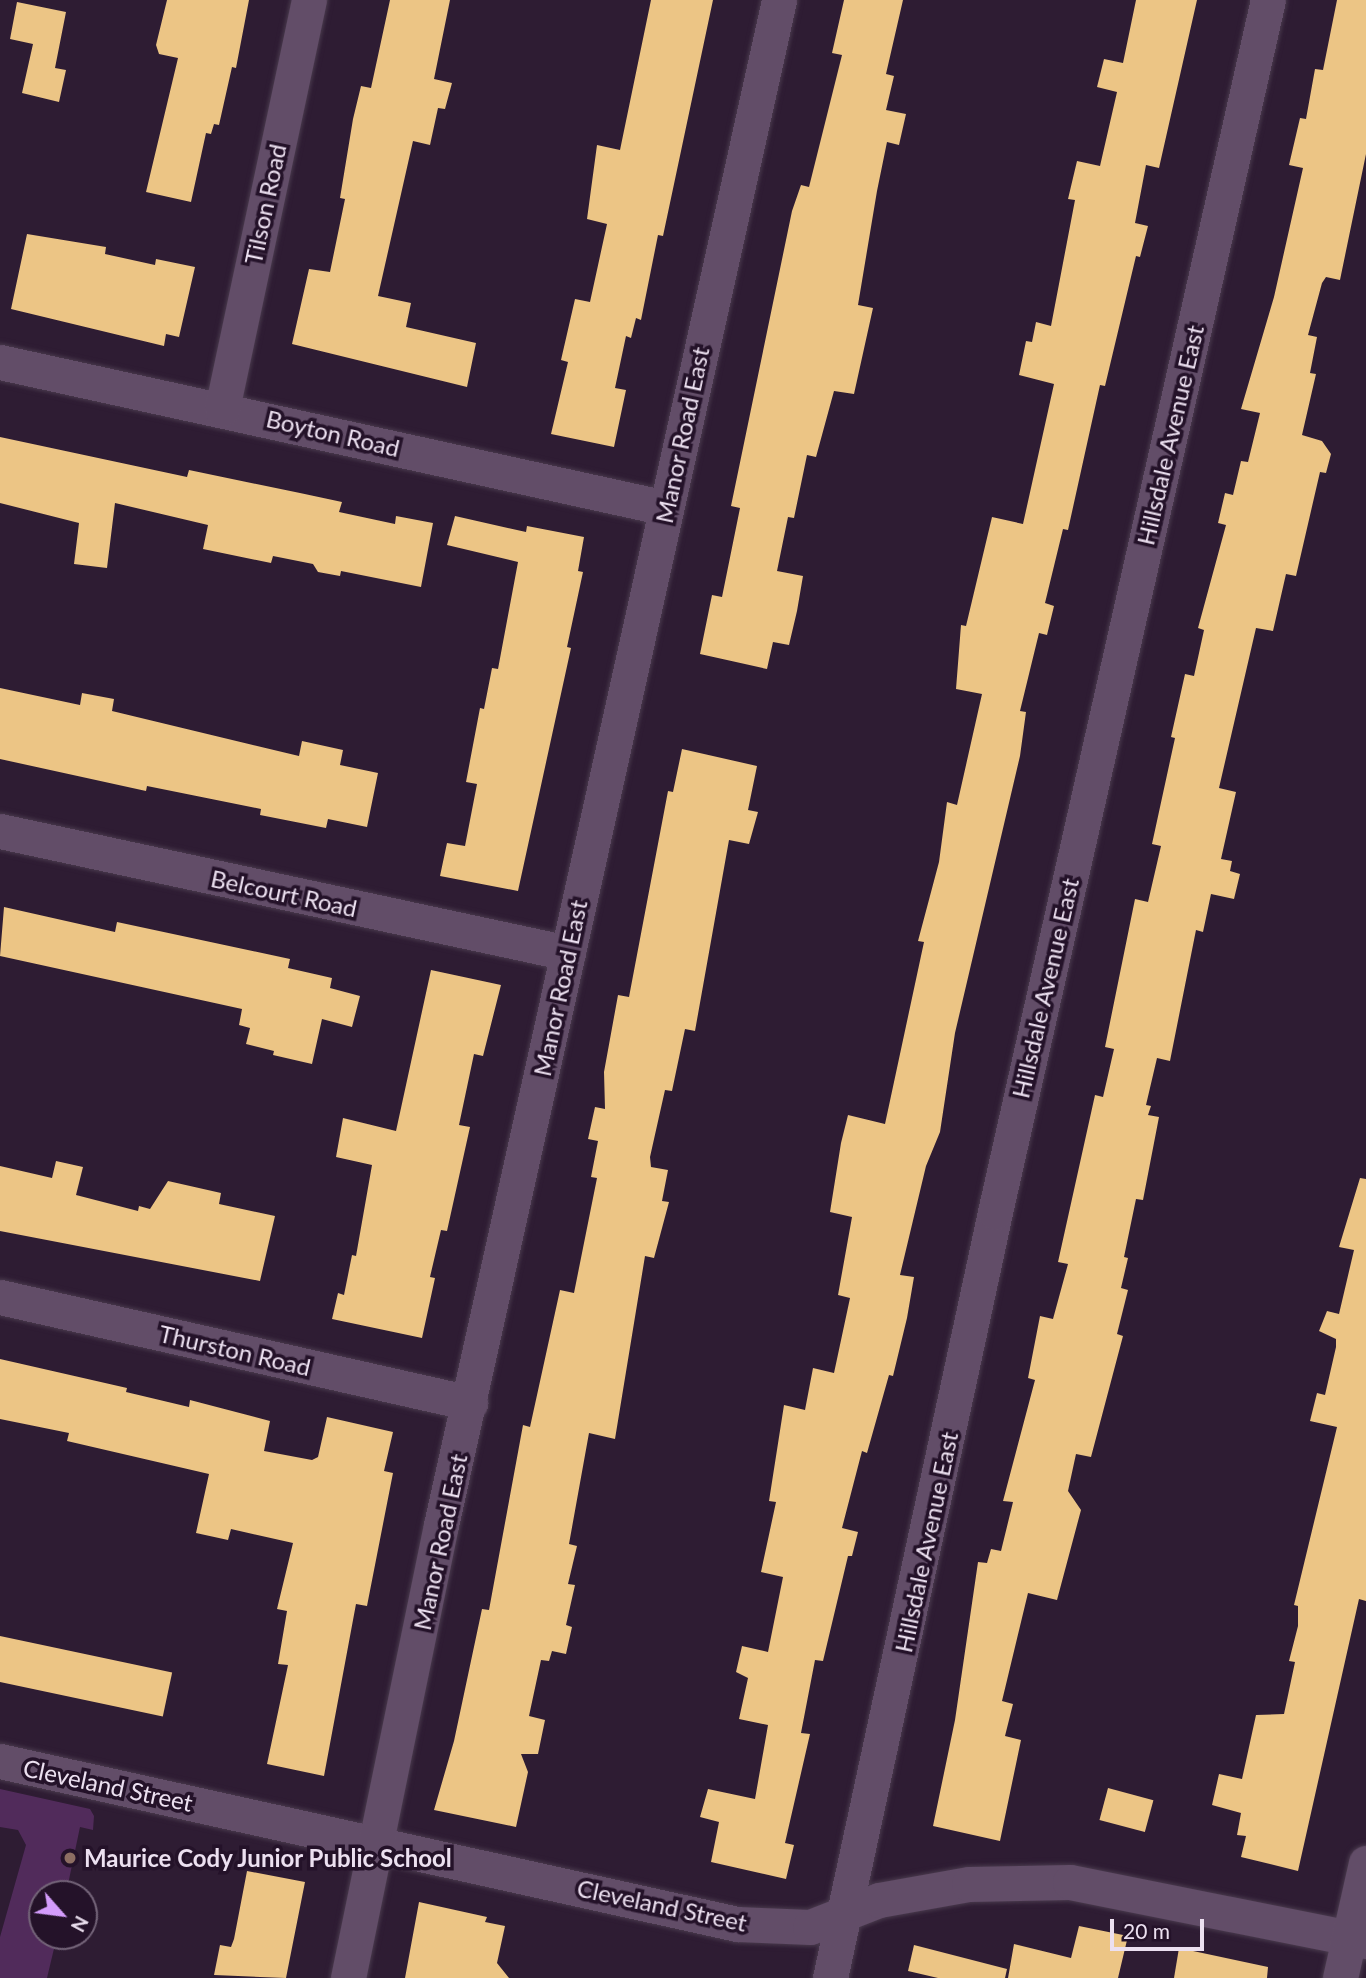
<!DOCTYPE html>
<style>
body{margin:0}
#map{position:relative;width:1366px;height:1978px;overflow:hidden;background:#2e1c33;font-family:Lato,sans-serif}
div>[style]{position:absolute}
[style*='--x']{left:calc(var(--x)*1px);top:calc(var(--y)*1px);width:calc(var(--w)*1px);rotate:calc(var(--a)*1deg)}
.green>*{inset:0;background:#512b5b}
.building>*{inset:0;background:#ecc585;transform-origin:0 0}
.roads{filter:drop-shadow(0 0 2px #493a4d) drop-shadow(0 0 2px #493a4d)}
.minor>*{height:35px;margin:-17.5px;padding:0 17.5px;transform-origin:17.5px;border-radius:17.5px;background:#624d68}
.dots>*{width:19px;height:19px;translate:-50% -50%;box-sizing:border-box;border:4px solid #241229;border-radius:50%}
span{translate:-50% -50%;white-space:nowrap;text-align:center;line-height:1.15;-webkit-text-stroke:7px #241229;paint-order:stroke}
.street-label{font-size:24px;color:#ece0f0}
.poi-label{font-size:24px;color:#ece0f0;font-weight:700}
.left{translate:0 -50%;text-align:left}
.north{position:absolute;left:28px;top:1880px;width:70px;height:70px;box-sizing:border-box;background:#241229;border:2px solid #746479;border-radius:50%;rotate:118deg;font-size:19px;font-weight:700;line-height:28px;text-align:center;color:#ece0f0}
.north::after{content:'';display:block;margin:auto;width:24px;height:32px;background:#d49cfc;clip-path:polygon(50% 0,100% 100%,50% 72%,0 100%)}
.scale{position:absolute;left:1110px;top:1919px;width:94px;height:32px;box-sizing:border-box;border:4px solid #ece0f0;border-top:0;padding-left:9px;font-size:21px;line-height:24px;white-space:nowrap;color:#ece0f0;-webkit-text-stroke:5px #241229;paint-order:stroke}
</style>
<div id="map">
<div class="green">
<i style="clip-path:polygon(0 1789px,90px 1809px,94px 1816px,93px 1830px,80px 1827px,66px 1894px,42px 1894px,42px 1936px,57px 1936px,47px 1978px,0 1978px,0 1937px,26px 1845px,18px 1830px,0 1827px)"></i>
</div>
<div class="building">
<i style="clip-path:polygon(167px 0,249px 0,236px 68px,232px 67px,219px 125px,214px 124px,211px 134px,206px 133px,191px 202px,146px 192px,178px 58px,159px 54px,156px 45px)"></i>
<i style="clip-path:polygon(390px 0,450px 0,434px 79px,452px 83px,445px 109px,438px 108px,430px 145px,413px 141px,378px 296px,411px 303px,406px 327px,476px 343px,467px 387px,292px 344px,309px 269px,330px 272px,345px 199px,340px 198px,353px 119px,361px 86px,371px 88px)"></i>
<i style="clip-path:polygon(651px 0,713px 0,663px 236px,658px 235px,641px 320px,636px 318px,631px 338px,626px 336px,615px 388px,626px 390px,614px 447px,551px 434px,568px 362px,561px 360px,575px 299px,590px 302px,607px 224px,587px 219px,597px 145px,620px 150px)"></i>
<i style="clip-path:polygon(844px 0,903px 0,886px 74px,894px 76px,886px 110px,906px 114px,899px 145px,887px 142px,877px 191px,858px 305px,873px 308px,854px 394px,834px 391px,816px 457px,807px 455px,794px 518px,788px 517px,777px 571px,803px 576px,797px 611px,789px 645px,773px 642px,767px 669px,700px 654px,712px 595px,722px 597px,740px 508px,731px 506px,792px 211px,801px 185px,809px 187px,842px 55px,832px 53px)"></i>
<i style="clip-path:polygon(1136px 0,1197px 0,1159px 168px,1146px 165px,1135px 223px,1148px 226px,1140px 257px,1136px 256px,1105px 386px,1100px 385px,1068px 530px,1063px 529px,1045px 603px,1054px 606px,1047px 635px,1039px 633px,1020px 711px,1026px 712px,1020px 756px,955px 1033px,940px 1132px,926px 1166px,900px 1275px,914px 1277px,907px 1318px,893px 1376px,889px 1375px,867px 1453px,862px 1451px,842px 1528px,858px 1532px,852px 1556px,848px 1556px,823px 1661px,815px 1660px,801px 1733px,810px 1734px,785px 1843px,794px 1845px,786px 1879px,711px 1862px,719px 1822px,700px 1817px,708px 1789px,755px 1799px,768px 1725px,739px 1719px,748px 1678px,736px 1672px,742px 1646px,768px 1652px,783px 1577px,761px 1572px,776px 1502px,769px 1501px,784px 1405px,805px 1410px,813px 1368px,834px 1373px,850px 1298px,838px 1295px,852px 1217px,830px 1212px,841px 1143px,848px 1115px,885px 1124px,924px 942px,918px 941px,939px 862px,947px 802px,957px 805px,982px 694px,956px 689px,961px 625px,966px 626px,992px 517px,1023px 524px,1054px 384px,1019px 375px,1026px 341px,1032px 342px,1036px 322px,1051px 326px,1075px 200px,1068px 199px,1077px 161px,1100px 166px,1117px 92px,1097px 87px,1104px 59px,1123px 63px)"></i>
<i style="clip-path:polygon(1337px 0,1366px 0,1366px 154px,1340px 280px,1326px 277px,1322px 283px,1308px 335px,1317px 337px,1310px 373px,1316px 374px,1302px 435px,1322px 441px,1331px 454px,1326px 473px,1320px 472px,1296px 576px,1286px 574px,1273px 631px,1256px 628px,1219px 788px,1236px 792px,1221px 859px,1232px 861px,1230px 871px,1240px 874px,1234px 899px,1211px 894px,1203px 932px,1196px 930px,1170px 1061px,1157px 1058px,1146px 1105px,1151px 1106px,1148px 1115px,1159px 1117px,1143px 1200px,1136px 1199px,1124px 1257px,1128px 1258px,1121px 1288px,1128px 1290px,1117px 1334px,1123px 1336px,1091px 1457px,1076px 1454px,1068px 1491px,1081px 1510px,1057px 1600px,1028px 1593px,1002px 1701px,1013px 1704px,1005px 1736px,1021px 1740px,1000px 1841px,933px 1826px,955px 1720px,978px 1562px,987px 1563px,991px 1549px,1001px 1551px,1013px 1502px,1003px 1501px,1035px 1380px,1028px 1378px,1040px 1316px,1053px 1319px,1068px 1264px,1058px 1262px,1095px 1095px,1103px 1097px,1114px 1049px,1105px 1047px,1135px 899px,1148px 902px,1161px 846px,1152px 844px,1175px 738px,1171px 737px,1185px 674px,1194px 676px,1204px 630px,1198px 628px,1226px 525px,1218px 523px,1225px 493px,1233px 495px,1241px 461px,1248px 462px,1260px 413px,1241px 409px,1274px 297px,1303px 168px,1289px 165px,1300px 118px,1306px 119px,1315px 69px,1323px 70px)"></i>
<i style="clip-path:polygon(17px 2px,66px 12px,55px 68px,66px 70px,59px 102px,22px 93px,33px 44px,10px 39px)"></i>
<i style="clip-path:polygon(27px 234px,106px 247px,105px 254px,155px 265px,156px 259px,195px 267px,179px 337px,166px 334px,164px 346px,11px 309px)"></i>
<i style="clip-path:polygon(0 437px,187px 477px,189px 470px,300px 493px,342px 502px,339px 512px,395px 524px,396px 516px,433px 523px,421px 587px,341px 571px,340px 576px,318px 572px,313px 564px,273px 556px,271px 563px,203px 549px,208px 525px,115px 503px,107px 568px,74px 564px,79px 523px,0 503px)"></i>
<i style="clip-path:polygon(455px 516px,526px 532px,527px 526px,584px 537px,578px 571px,583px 572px,567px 647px,571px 648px,518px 891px,440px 876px,447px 843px,465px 846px,477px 784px,466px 782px,480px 708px,484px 709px,492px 668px,498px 669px,518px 562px,447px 545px)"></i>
<i style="clip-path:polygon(0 688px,80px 705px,82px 693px,114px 699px,112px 711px,299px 756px,302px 741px,343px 750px,340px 765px,378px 773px,367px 827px,328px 819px,326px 828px,260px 815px,261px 809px,147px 786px,146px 791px,0 759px)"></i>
<i style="clip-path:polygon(682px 749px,757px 766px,748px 810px,758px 812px,749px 844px,729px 840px,695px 1031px,685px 1029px,672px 1091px,665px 1090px,650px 1157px,651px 1167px,668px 1170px,662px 1201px,669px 1202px,654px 1258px,645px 1256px,615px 1439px,589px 1433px,569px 1544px,577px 1546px,568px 1584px,575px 1585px,566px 1625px,572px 1627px,566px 1654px,552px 1651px,549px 1661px,541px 1660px,529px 1716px,545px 1720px,538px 1754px,521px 1754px,528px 1772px,516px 1827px,434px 1810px,454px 1741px,482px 1609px,489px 1610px,523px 1425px,530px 1427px,560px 1290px,574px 1293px,597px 1178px,591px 1177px,598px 1141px,588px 1139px,595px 1107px,605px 1109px,604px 1072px,618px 995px,629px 997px,668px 791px,673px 792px)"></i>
<i style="clip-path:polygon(4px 907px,115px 932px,117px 922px,290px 959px,288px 968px,332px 978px,330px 988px,360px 996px,352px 1027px,322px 1019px,312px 1064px,273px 1055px,274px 1051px,246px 1044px,250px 1028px,239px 1025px,242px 1009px,0 956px)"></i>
<i style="clip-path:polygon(431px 970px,501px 985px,483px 1056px,474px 1054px,459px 1125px,470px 1127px,447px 1231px,441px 1230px,430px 1277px,435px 1278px,422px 1338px,332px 1319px,338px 1293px,344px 1295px,352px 1255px,356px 1256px,372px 1165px,336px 1157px,343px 1118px,396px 1131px)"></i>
<i style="clip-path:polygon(56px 1161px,83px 1167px,76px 1195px,138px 1211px,139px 1206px,150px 1209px,168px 1181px,221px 1193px,219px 1204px,275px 1216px,260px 1281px,0 1231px,0 1166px,52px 1178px)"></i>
<i style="clip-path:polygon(1360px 1178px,1366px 1179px,1366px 1601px,1359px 1599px,1298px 1871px,1241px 1857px,1246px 1836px,1237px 1835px,1241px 1813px,1212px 1805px,1219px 1774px,1242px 1779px,1256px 1715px,1284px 1714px,1295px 1662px,1289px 1661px,1298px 1626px,1298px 1606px,1294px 1605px,1337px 1427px,1310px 1421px,1317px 1393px,1325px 1395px,1336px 1347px,1336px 1339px,1319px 1331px,1327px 1311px,1339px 1314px,1354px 1250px,1339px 1247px)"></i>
<i style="clip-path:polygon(0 1359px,127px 1388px,126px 1392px,189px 1407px,190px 1400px,270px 1421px,264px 1451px,312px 1460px,318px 1457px,327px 1417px,393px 1432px,384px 1471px,393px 1473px,367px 1606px,356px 1604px,324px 1776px,267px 1764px,288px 1665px,278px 1664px,287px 1611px,277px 1609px,293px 1543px,231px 1529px,228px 1540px,196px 1533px,209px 1474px,67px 1441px,69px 1433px,0 1419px)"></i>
<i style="left:0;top:1636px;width:176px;height:45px;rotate:12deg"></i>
<i style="left:1108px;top:1788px;width:47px;height:33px;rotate:15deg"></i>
<i style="clip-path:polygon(247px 1871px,305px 1882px,286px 1978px,214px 1975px,220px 1945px,231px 1947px,234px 1939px)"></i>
<i style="clip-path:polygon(419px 1902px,487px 1917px,485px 1922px,505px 1926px,497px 1963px,509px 1978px,405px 1978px)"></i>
<i style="clip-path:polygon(1079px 1926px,1128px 1936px,1118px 1978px,1008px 1978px,1014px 1944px,1071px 1958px)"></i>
<i style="clip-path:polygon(914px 1945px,1007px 1969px,1005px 1978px,938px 1978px,908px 1971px)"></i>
<i style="clip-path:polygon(1179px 1948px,1268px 1967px,1267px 1978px,1174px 1978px)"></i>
</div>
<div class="roads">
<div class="minor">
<i style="--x:0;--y:362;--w:682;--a:12.36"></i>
<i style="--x:222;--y:409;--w:418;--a:-78"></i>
<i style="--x:0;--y:831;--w:581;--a:12.12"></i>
<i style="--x:0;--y:1297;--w:482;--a:12.7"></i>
<i style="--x:0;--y:1761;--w:755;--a:12.47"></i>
<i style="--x:737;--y:1924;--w:73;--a:2.4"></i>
<i style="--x:810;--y:1927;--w:74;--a:-21.4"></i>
<i style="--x:879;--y:1900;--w:91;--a:-10.1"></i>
<i style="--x:969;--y:1884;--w:101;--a:-1.1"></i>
<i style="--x:1070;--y:1882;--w:302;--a:11.3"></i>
<i style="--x:348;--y:1978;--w:462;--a:-78.4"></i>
<i style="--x:441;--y:1525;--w:1562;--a:-77.5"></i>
<i style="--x:830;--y:1978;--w:784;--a:-77.84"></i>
<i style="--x:995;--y:1212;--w:1242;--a:-77.31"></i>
<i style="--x:1340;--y:1978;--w:118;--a:-77.3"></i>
</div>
</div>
<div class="dots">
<i style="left:70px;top:1858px;background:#8d6e63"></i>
</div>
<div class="street-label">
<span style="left:265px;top:204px;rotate:-78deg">Tilson Road</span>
<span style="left:333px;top:433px;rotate:13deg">Boyton Road</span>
<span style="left:682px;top:435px;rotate:-78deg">Manor Road East</span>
<span style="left:1170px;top:435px;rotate:-77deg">Hillsdale Avenue East</span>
<span style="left:284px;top:893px;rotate:12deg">Belcourt Road</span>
<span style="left:560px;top:988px;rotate:-78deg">Manor Road East</span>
<span style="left:1045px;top:988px;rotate:-77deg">Hillsdale Avenue East</span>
<span style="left:235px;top:1350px;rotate:13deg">Thurston Road</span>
<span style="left:440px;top:1542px;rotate:-78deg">Manor Road East</span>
<span style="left:926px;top:1542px;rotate:-78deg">Hillsdale Avenue East</span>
<span style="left:108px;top:1785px;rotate:12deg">Cleveland Street</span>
<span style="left:662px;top:1905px;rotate:12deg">Cleveland Street</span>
</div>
<div class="poi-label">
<span class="left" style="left:84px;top:1858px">Maurice Cody Junior Public School</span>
</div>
<div class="north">N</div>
<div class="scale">20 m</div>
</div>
